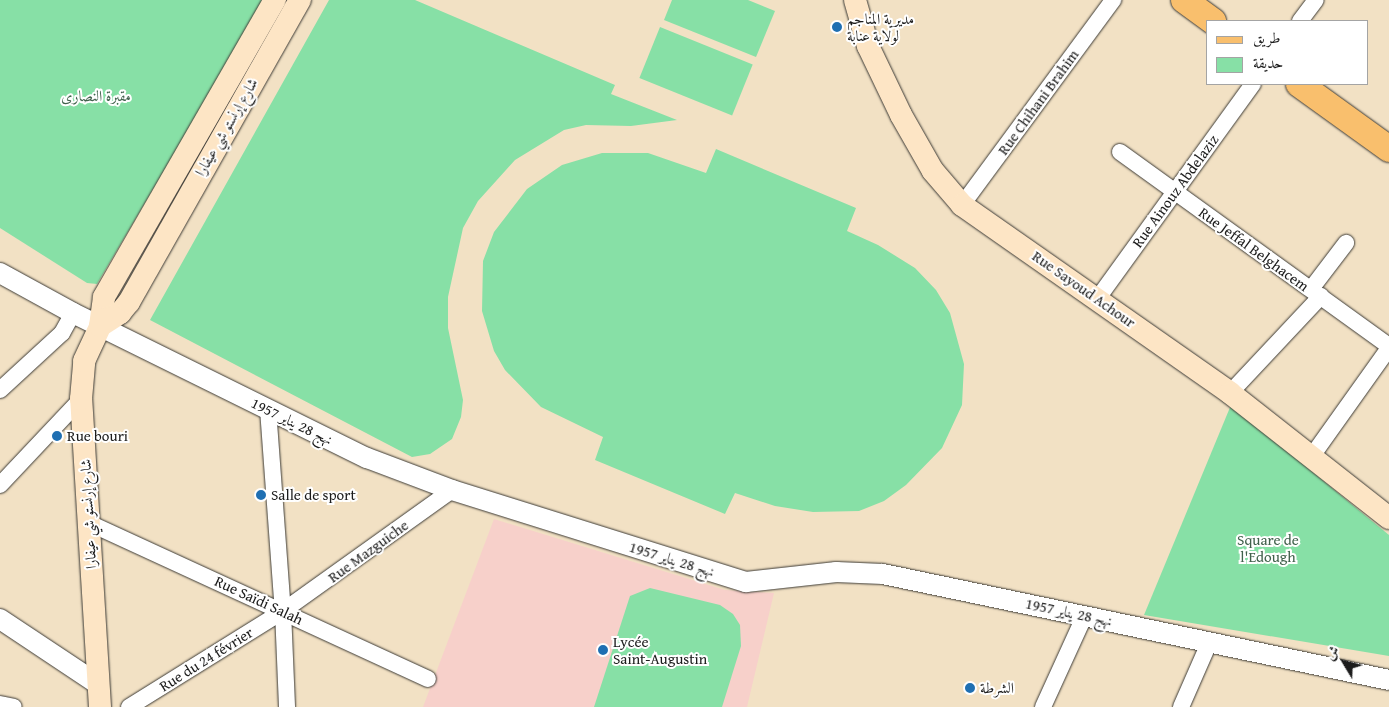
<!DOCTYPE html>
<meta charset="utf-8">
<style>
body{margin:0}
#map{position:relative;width:1389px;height:707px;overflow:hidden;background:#f2e1c4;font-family:"Gentium Book Plus",Amiri,serif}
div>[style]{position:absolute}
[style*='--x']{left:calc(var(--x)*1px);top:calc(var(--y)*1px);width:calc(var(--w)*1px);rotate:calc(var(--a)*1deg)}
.built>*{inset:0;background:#f7d0ca}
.green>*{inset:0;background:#87e0a6;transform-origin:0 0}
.roads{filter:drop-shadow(0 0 1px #3c3a35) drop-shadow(0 0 1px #3c3a35)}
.minor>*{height:16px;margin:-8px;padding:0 8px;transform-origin:8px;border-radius:8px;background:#fff}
.tertiary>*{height:20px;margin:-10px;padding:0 10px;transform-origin:10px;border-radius:10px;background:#fff}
.secondary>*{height:22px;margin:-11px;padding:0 11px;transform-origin:11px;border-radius:11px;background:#fde5c5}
.primary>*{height:26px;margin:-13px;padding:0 13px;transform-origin:13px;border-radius:13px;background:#f9bf6d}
.dots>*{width:14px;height:14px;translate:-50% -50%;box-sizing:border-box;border:2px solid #fff;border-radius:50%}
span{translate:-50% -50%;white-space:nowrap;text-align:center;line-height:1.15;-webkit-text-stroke:4px #fff;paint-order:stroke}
.poi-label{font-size:15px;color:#1c1c1c}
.left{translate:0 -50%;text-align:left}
.park-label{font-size:15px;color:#41614c}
.street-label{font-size:15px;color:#1c1c1c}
.legend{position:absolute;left:1206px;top:20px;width:162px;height:65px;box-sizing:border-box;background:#fff;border:1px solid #a4a4a4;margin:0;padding:6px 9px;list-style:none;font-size:15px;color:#1c1c1c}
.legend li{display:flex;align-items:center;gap:10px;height:25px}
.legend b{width:25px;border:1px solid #a4a4a4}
.north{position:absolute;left:1319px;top:637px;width:50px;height:50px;-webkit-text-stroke:4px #fff;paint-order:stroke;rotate:307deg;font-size:14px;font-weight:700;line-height:20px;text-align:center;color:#1c1c1c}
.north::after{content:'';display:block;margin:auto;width:18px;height:22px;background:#1c1c1c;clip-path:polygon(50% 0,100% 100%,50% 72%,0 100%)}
</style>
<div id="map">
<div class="built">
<i style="clip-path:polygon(494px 519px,725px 590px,774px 593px,747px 707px,423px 707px)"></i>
</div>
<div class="green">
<i style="clip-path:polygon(0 0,265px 0,97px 284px,87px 283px,0 228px)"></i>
<i style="clip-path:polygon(329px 0,415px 0,615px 85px,611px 94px,677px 120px,631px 126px,586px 125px,564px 130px,515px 160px,478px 201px,463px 228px,448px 297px,448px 328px,463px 400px,461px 417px,452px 439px,430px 454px,412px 457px,150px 320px)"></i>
<i style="clip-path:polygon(672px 0,748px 0,775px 11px,756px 57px,664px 20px)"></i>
<i style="left:660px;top:27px;width:100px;height:55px;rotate:22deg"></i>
<i style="clip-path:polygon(716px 149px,856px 208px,847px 231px,878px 245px,915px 268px,936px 290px,950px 313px,964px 364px,962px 405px,942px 448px,906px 485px,884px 501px,859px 511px,813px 512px,775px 506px,735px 493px,725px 514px,595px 460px,603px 437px,541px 407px,505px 370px,494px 351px,482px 311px,483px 261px,494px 232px,527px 189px,562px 165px,602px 153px,648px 153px,706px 173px)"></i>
<i style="clip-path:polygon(1231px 405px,1389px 535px,1389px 656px,1144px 615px)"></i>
<i style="clip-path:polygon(650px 588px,720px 605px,733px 614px,740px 625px,741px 646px,722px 707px,594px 707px,630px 596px)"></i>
</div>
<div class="roads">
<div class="minor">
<i style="--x:1300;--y:21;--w:26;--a:-53"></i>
<i style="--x:1120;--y:152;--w:332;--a:35.8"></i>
<i style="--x:962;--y:205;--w:255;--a:-53.6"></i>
<i style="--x:1311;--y:289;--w:58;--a:-52.7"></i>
<i style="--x:1098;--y:298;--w:264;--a:-54.1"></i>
<i style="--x:0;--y:390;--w:84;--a:-42.6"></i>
<i style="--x:62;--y:333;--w:23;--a:-61"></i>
<i style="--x:1230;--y:393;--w:133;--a:-46.8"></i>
<i style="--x:268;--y:409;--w:203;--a:85.8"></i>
<i style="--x:283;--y:611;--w:96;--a:87.6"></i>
<i style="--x:1312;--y:456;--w:133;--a:-54.5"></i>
<i style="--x:0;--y:485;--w:118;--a:-46.7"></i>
<i style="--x:89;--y:523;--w:373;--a:24.7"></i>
<i style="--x:0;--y:704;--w:14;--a:12"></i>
<i style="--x:129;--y:707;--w:181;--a:-31.9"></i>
<i style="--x:283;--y:611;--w:208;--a:-35.6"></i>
<i style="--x:1043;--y:707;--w:101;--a:-65.5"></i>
<i style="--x:1181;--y:707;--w:72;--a:-66.3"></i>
</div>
<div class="tertiary">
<i style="--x:0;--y:273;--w:83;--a:28.7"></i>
<i style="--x:73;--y:313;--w:328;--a:26.3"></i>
<i style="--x:367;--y:458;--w:91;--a:20.6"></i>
<i style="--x:452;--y:490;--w:308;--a:17.4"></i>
<i style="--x:746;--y:582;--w:91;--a:-6.3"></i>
<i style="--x:836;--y:572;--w:47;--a:2.4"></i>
<i style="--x:883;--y:574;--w:517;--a:11.83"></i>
<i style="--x:0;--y:619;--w:118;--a:33.6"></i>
</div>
<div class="secondary">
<i style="--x:855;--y:0;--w:48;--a:74.2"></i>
<i style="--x:868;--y:46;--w:76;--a:64.4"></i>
<i style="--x:901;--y:115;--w:64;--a:60.3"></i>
<i style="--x:933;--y:171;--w:45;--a:49.5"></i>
<i style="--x:962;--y:205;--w:327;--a:35"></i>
<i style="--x:1230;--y:393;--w:202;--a:38.2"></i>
<i style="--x:100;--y:326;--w:24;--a:-33"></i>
<i style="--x:120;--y:313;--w:14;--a:-51"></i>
<i style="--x:129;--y:302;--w:347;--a:-60.5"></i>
<i style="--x:100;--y:707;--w:309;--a:-93.5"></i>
<i style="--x:81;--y:399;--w:38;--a:-85"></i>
<i style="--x:84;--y:361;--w:38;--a:-65"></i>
<i style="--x:100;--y:326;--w:29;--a:-82"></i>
<i style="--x:104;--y:297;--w:343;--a:-60.1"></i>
</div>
<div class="primary">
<i style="--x:1184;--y:0;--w:36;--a:36"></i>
<i style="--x:1299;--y:84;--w:111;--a:35.8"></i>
</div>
</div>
<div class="dots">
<i style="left:837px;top:27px;background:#1f6fb2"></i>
<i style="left:57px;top:436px;background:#1f6fb2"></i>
<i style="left:261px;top:495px;background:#1f6fb2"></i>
<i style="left:603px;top:650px;background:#1f6fb2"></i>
<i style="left:970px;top:688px;background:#1f6fb2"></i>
</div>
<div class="poi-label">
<span class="left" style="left:847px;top:27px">مديرية المناجم<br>لولاية عنابة</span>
<span class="left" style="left:67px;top:436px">Rue bouri</span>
<span class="left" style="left:271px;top:495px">Salle de sport</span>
<span class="left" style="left:613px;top:650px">Lycée<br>Saint-Augustin</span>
<span class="left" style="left:980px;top:688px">الشرطة</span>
</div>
<div class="park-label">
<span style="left:96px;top:96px">مقبرة النصارى</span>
<span style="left:1268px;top:548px">Square de<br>l'Edough</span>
</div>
<div class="street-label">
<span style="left:1038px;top:102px;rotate:-54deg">Rue Chihani Brahim</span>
<span style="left:226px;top:127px;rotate:-60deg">شارع إرنستو شي عيفارا</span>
<span style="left:1175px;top:191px;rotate:-54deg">Rue Ainouz Abdelaziz</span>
<span style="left:1254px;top:249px;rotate:36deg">Rue Jeffal Belghacem</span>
<span style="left:1084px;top:289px;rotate:35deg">Rue Sayoud Achour</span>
<span style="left:292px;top:421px;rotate:26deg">نهج 28 يناير 1957</span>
<span style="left:88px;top:514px;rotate:-93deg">شارع إرنستو شي عيفارا</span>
<span style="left:368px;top:551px;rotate:-36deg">Rue Mazguiche</span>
<span style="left:672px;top:559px;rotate:17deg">نهج 28 يناير 1957</span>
<span style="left:259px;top:600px;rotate:25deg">Rue Saïdi Salah</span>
<span style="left:1069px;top:612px;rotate:12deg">نهج 28 يناير 1957</span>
<span style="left:206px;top:659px;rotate:-32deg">Rue du 24 février</span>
</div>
<ul class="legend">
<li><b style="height:6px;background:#f9bf6d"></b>طريق</li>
<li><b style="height:14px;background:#87e0a6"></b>حديقة</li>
</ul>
<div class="north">ش</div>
</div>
